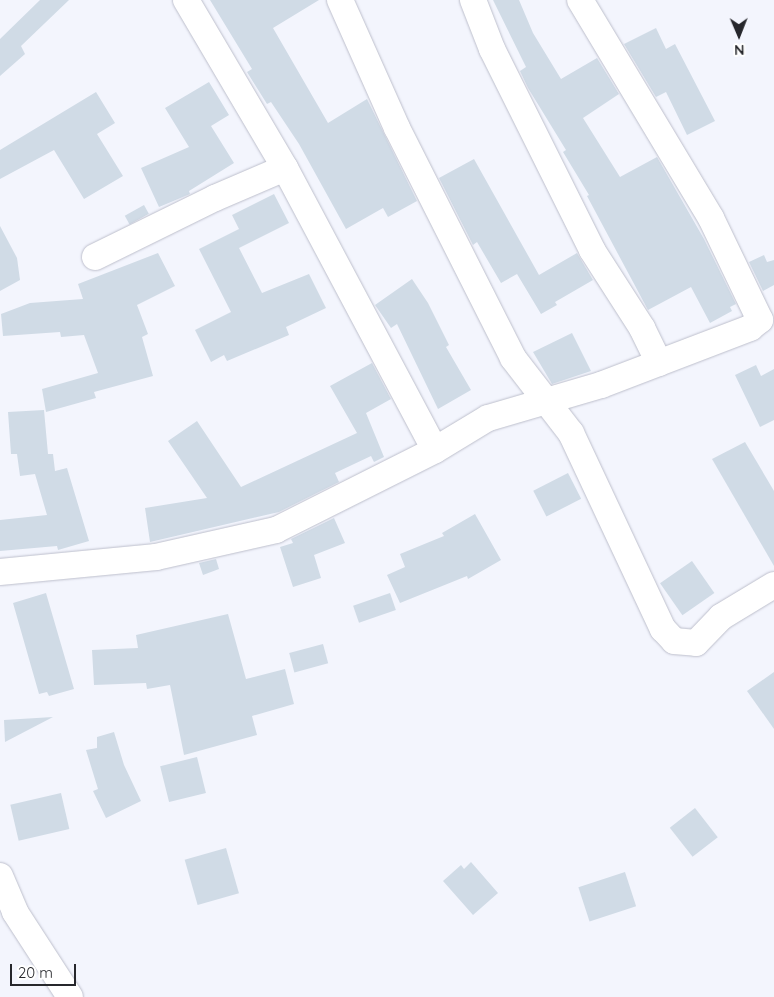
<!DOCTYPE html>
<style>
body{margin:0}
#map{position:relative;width:774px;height:997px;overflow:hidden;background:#f3f5fd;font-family:Quicksand,sans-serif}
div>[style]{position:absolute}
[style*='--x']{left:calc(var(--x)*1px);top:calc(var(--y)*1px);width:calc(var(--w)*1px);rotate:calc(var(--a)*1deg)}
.building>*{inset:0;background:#d0dbe6;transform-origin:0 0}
.roads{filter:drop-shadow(0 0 1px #bdbfcc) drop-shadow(0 0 1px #bdbfcc)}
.minor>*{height:26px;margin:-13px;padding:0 13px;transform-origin:13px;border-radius:13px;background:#fff}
span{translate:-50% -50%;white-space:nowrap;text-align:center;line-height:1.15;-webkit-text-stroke:4px #fff;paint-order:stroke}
.north{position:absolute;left:714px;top:10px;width:50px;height:50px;-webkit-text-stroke:4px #fff;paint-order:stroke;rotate:179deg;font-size:14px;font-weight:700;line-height:20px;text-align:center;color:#26272c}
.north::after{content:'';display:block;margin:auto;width:18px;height:22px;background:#26272c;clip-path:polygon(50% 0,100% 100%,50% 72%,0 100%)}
.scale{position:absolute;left:10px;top:964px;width:66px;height:22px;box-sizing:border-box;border:2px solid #26272c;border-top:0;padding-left:6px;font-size:15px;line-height:18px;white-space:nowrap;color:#26272c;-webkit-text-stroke:4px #fff;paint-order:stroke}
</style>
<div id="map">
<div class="building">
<i style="clip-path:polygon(40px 0,69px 0,21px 46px,25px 54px,0 76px,0 39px)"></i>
<i style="clip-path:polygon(210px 0,319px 0,273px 28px,328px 123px,367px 99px,417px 201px,388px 217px,383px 208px,346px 229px,299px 144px,271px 102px,267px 104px,247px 72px,252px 69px)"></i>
<i style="clip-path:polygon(493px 0,519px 0,533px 33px,561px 79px,597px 58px,619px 94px,583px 118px,620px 177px,657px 157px,704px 239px,736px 304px,730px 307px,732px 311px,710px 323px,691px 287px,648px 310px,587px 196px,589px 195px,563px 152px,566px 150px,528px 88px,520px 71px,526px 67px)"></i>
<i style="clip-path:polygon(656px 28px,666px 49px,675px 44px,715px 121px,687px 135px,666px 92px,656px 97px,624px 44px)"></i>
<i style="clip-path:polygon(209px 82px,229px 115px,211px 126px,234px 163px,189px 191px,190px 194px,159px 207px,141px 168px,189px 147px,165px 108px)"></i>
<i style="clip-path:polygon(96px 92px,115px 123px,97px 134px,123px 176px,84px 199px,54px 150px,0 179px,0 150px)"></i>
<i style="clip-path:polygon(474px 159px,539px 275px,577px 253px,593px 280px,555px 302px,557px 305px,541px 314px,517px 274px,501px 283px,477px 242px,473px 245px,439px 178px)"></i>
<i style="clip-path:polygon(274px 194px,289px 223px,239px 248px,262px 293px,309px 274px,326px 308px,286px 327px,289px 335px,227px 361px,224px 355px,211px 362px,195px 330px,231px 312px,199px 249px,239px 229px,232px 215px)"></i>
<i style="left:144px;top:205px;width:10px;height:22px;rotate:61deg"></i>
<i style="clip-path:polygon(0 226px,17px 258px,20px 280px,0 291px)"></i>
<i style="clip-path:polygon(158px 253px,175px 286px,137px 305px,148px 334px,142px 337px,153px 376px,94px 392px,96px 398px,46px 412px,42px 389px,98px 373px,84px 335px,61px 337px,60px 332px,3px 336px,1px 314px,30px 303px,83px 299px,78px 284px)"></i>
<i style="clip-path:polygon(764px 255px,767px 262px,774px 260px,774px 285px,763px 291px,749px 262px)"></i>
<i style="clip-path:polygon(412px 279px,428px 303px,449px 345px,446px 347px,471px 390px,438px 409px,397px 324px,391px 328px,375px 305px)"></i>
<i style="clip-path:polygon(572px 333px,591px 371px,552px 384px,533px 352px)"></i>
<i style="clip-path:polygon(372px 363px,391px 399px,366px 413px,384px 457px,374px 462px,371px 456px,335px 473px,339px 482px,279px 512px,150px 542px,145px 508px,207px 498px,168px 441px,197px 421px,241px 487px,357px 433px,330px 386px)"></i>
<i style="clip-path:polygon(756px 365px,761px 376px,774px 369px,774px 420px,760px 427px,735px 375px)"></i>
<i style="clip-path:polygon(44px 410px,48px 454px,53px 454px,55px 471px,67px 468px,89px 541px,58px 550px,57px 546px,0 551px,0 520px,47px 515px,35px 474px,20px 476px,17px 454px,11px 454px,8px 412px)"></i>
<i style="clip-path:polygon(745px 442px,774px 491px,774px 566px,712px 459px)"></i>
<i style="left:568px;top:473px;width:29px;height:39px;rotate:63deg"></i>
<i style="clip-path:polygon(475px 514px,501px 560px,468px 579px,467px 576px,400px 603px,387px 575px,405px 567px,400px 554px,444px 536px,442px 533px)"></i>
<i style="clip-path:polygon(334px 518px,345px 543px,314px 555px,321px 578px,293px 587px,280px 547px,293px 543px,291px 539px)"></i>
<i style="clip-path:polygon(216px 559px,219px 569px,203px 575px,199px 563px)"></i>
<i style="left:692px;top:561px;width:39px;height:39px;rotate:55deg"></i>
<i style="clip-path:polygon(46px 593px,74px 689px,49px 696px,47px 692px,39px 694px,13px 603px)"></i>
<i style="left:390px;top:593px;width:18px;height:39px;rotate:71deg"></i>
<i style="clip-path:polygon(228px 614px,246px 679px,285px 669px,294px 704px,252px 716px,257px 735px,184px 755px,170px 685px,147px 689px,146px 683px,94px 685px,92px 650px,138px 648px,136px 635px)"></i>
<i style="left:323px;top:644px;width:20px;height:35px;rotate:75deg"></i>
<i style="clip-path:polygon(774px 672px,774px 729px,747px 691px)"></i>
<i style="clip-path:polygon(53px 717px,5px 742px,4px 720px)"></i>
<i style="clip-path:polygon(114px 732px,124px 765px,141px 801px,106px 818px,93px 791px,98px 789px,86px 750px,97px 748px,97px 737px)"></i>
<i style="left:197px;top:757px;width:37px;height:38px;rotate:76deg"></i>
<i style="left:61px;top:793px;width:37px;height:52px;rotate:77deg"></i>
<i style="left:695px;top:808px;width:37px;height:32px;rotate:52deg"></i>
<i style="left:226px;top:848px;width:47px;height:43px;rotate:74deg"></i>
<i style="clip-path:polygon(471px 862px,498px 893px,473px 915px,443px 881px,461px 865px,464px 869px)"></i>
<i style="left:625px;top:872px;width:36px;height:49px;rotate:72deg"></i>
</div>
<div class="roads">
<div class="minor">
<i style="--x:186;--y:0;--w:195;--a:59.5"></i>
<i style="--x:285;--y:168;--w:319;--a:62"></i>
<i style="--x:340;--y:0;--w:140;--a:66"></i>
<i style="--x:397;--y:128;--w:258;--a:63.2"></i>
<i style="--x:513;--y:358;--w:95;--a:52.3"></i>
<i style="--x:571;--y:433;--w:217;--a:64.9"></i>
<i style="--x:663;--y:629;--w:16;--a:47"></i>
<i style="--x:674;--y:641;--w:22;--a:5"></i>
<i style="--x:696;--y:643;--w:36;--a:-46"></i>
<i style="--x:721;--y:617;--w:62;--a:-31.1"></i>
<i style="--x:473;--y:0;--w:53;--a:68.8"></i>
<i style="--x:492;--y:49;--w:225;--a:63.5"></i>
<i style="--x:592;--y:250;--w:93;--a:57.3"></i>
<i style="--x:642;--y:328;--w:39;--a:64"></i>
<i style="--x:95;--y:257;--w:134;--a:-26.2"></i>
<i style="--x:215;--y:198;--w:76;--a:-23.2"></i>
<i style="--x:0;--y:572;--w:157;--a:-5.5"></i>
<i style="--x:156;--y:557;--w:123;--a:-12.7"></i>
<i style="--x:276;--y:530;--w:178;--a:-26.7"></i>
<i style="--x:435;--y:450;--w:62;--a:-31.1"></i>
<i style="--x:488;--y:418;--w:118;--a:-16.3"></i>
<i style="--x:601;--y:385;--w:160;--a:-20.9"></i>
<i style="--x:750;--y:328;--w:13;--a:-39"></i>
<i style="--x:760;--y:320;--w:113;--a:-115.7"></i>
<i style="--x:711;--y:218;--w:254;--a:-121"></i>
<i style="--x:0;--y:876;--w:39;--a:67"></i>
<i style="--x:15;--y:912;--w:101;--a:57.1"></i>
</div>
</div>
<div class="north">N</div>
<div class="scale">20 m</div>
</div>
